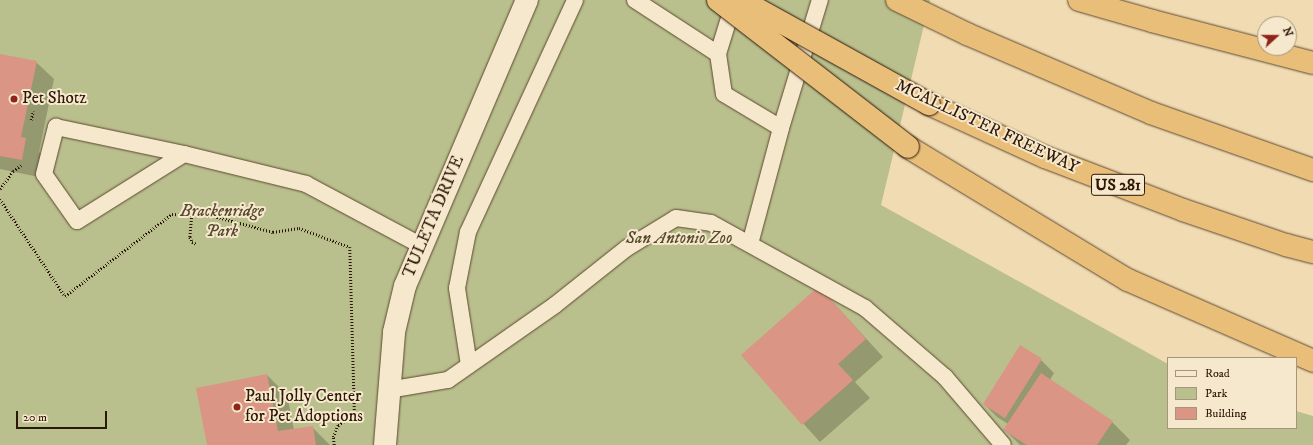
<!DOCTYPE html>
<style>
body{margin:0}
#map{position:relative;width:1313px;height:445px;overflow:hidden;background:#f1dbb2;font-family:"IM FELL DW Pica",serif}
div>[style]{position:absolute}
[style*='--x']{left:calc(var(--x)*1px);top:calc(var(--y)*1px);width:calc(var(--w)*1px);rotate:calc(var(--a)*1deg)}
.green>*{inset:0;background:#b9c08d}
.shadow>*{inset:0;background:#0003}
.building>*{inset:0;background:#da9585;transform-origin:0 0}
.path>*{height:2.5px;margin-top:-1.25px;transform-origin:0;background:repeating-linear-gradient(90deg,#2d1706 0 1px,transparent 0 3px)}
.roads{filter:drop-shadow(0 0 1px #5e4831) drop-shadow(0 0 1px #5e4831)}
.lane>*{height:16px;margin:-8px;padding:0 8px;transform-origin:8px;border-radius:8px;background:#f6e8cd}
.secondary>*{height:22px;margin:-11px;padding:0 11px;transform-origin:11px;border-radius:11px;background:#f6e8cd}
.highway>*{height:22px;margin:-11px;padding:0 11px;transform-origin:11px;border-radius:11px;background:#e8be79}
.bridges{filter:drop-shadow(0 0 1px #2d1706) drop-shadow(0 0 1px #2d1706)}
.highway-bridge>*{height:22px;margin:-11px;padding:0 11px;transform-origin:11px;border-radius:11px;background:#e8be79}
.dots>*{width:11px;height:11px;translate:-50% -50%;box-sizing:border-box;border:2px solid #f6e8cd;border-radius:50%}
span{translate:-50% -50%;white-space:nowrap;text-align:center;line-height:1.15;-webkit-text-stroke:4px #f6e8cd;paint-order:stroke}
.shield-label span{padding:1px 3px;background:#f6e8cd;border:1px solid;border-radius:3px;-webkit-text-stroke-width:0}
.shield-label{font-size:16px;color:#2d1706;font-weight:700}
.poi-label{font-size:17px;color:#2d1706}
.left{translate:0 -50%;text-align:left}
.street-label{font-size:17px;color:#2d1706}
.park-label{font-size:17px;color:#574a2e;font-style:italic}
.legend{position:absolute;left:1167px;top:357px;width:130px;height:72px;box-sizing:border-box;background:#f6e8cd;border:1px solid #a6947d;margin:0;padding:5px 7px;list-style:none;font-size:12px;color:#2d1706}
.legend li{display:flex;align-items:center;gap:8px;height:20px}
.legend b{width:20px;border:1px solid #a6947d}
.north{position:absolute;left:1257px;top:16px;width:40px;height:40px;box-sizing:border-box;background:#f6e8cd;border:1px solid #a6947d;border-radius:50%;rotate:69deg;font-size:11px;font-weight:700;line-height:16px;text-align:center;color:#2d1706}
.north::after{content:'';display:block;margin:auto;width:14px;height:18px;background:#8f2418;clip-path:polygon(50% 0,100% 100%,50% 72%,0 100%)}
.scale{position:absolute;left:16px;top:411px;width:91px;height:18px;box-sizing:border-box;border:2px solid #2d1706;border-top:0;padding-left:5px;font-size:12px;line-height:14px;white-space:nowrap;color:#2d1706;-webkit-text-stroke:3px #f6e8cd;paint-order:stroke}
</style>
<div id="map">
<div class="green">
<i style="clip-path:polygon(0 0,930px 0,881px 205px,1168px 364px,1168px 428px,1296px 428px,1296px 411px,1313px 416px,1313px 445px,0 445px)"></i>
</div>
<div class="shadow">
<i style="clip-path:polygon(0 55px,36px 62px,54px 79px,39px 152px,43px 156px,39px 177px,0 169px)"></i>
<i style="clip-path:polygon(819px 287px,883px 357px,855px 382px,870px 398px,820px 442px,742px 356px)"></i>
<i style="clip-path:polygon(1041px 360px,1054px 373px,1050px 380px,1112px 422px,1130px 440px,1126px 445px,1020px 445px,1005px 430px,1008px 424px,997px 417px,984px 404px)"></i>
<i style="clip-path:polygon(267px 375px,287px 395px,294px 430px,312px 427px,330px 445px,208px 445px)"></i>
</div>
<div class="building">
<i style="clip-path:polygon(0 54px,37px 61px,21px 137px,26px 138px,22px 160px,0 156px)"></i>
<i style="clip-path:polygon(819px 286px,866px 339px,838px 364px,853px 380px,802px 425px,741px 355px)"></i>
<i style="left:1020px;top:345px;width:26px;height:70px;rotate:32deg"></i>
<i style="clip-path:polygon(1041px 373px,1113px 421px,1097px 445px,1027px 445px,1003px 430px)"></i>
<i style="clip-path:polygon(267px 374px,278px 431px,313px 426px,316px 445px,207px 445px,196px 388px)"></i>
</div>
<div class="path">
<i style="--x:31;--y:120;--w:9;--a:-77"></i>
<i style="--x:0;--y:189;--w:22;--a:-54"></i>
<i style="--x:13;--y:171;--w:10;--a:-37"></i>
<i style="--x:0;--y:199;--w:117;--a:56.2"></i>
<i style="--x:65;--y:296;--w:135;--a:-37.5"></i>
<i style="--x:172;--y:214;--w:42;--a:2.7"></i>
<i style="--x:214;--y:216;--w:61;--a:15.2"></i>
<i style="--x:273;--y:232;--w:26;--a:-9"></i>
<i style="--x:299;--y:228;--w:54;--a:20.4"></i>
<i style="--x:350;--y:247;--w:175;--a:88.4"></i>
<i style="--x:192;--y:215;--w:22;--a:95"></i>
<i style="--x:190;--y:237;--w:5;--a:68"></i>
<i style="--x:192;--y:242;--w:5;--a:22"></i>
<i style="--x:334;--y:445;--w:8;--a:-97"></i>
<i style="--x:333;--y:437;--w:13;--a:-67"></i>
<i style="--x:338;--y:425;--w:19;--a:-32"></i>
</div>
<div class="roads">
<div class="lane">
<i style="--x:635;--y:0;--w:99;--a:33"></i>
<i style="--x:718;--y:54;--w:40;--a:81.5"></i>
<i style="--x:724;--y:94;--w:66;--a:30.8"></i>
<i style="--x:718;--y:54;--w:54;--a:-72.9"></i>
<i style="--x:184;--y:154;--w:126;--a:147.9"></i>
<i style="--x:77;--y:221;--w:57;--a:-125.1"></i>
<i style="--x:44;--y:174;--w:49;--a:-75.7"></i>
<i style="--x:56;--y:127;--w:131;--a:11.9"></i>
<i style="--x:184;--y:154;--w:126;--a:13.8"></i>
<i style="--x:306;--y:184;--w:132;--a:28.1"></i>
<i style="--x:750;--y:244;--w:120;--a:-75"></i>
<i style="--x:781;--y:128;--w:134;--a:-73.1"></i>
<i style="--x:469;--y:365;--w:78;--a:-98.9"></i>
<i style="--x:457;--y:288;--w:57;--a:-78.9"></i>
<i style="--x:468;--y:232;--w:255;--a:-65.2"></i>
<i style="--x:388;--y:390;--w:61;--a:-9.5"></i>
<i style="--x:448;--y:380;--w:131;--a:-35"></i>
<i style="--x:555;--y:305;--w:92;--a:-38.4"></i>
<i style="--x:627;--y:248;--w:57;--a:-31.5"></i>
<i style="--x:676;--y:218;--w:35;--a:8"></i>
<i style="--x:711;--y:223;--w:176;--a:28.9"></i>
<i style="--x:865;--y:308;--w:106;--a:40.8"></i>
<i style="--x:945;--y:377;--w:89;--a:49.5"></i>
</div>
<div class="secondary">
<i style="--x:385;--y:445;--w:113;--a:-85.4"></i>
<i style="--x:394;--y:332;--w:47;--a:-76.6"></i>
<i style="--x:405;--y:286;--w:311;--a:-66.9"></i>
</div>
<div class="highway">
<i style="--x:897;--y:0;--w:78;--a:25.9"></i>
<i style="--x:967;--y:34;--w:200;--a:23.2"></i>
<i style="--x:1151;--y:113;--w:172;--a:19.4"></i>
<i style="--x:1079;--y:0;--w:76;--a:16"></i>
<i style="--x:1152;--y:21;--w:166;--a:14.6"></i>
<i style="--x:929;--y:104;--w:128;--a:24.6"></i>
<i style="--x:1045;--y:157;--w:148;--a:21"></i>
<i style="--x:1183;--y:210;--w:109;--a:18.8"></i>
<i style="--x:1286;--y:245;--w:28;--a:15"></i>
<i style="--x:908;--y:147;--w:257;--a:31.2"></i>
<i style="--x:1128;--y:280;--w:202;--a:23.6"></i>
</div>
</div>
<div class="bridges">
<div class="highway-bridge">
<i style="--x:718;--y:0;--w:240;--a:37.7"></i>
<i style="--x:741;--y:0;--w:215;--a:29"></i>
</div>
</div>
<div class="dots">
<i style="left:14px;top:99px;background:#8f2418"></i>
<i style="left:237px;top:407px;background:#8f2418"></i>
</div>
<div class="shield-label">
<span style="left:1118px;top:185px">US 281</span>
</div>
<div class="poi-label">
<span class="left" style="left:22px;top:99px">Pet Shotz</span>
<span class="left" style="left:245px;top:407px">Paul Jolly Center<br>for Pet Adoptions</span>
</div>
<div class="street-label">
<span style="left:987px;top:127px;rotate:25deg">MCALLISTER FREEWAY</span>
<span style="left:434px;top:217px;rotate:-67deg">TULETA DRIVE</span>
</div>
<div class="park-label">
<span style="left:222px;top:222px">Brackenridge<br>Park</span>
<span style="left:679px;top:239px">San Antonio Zoo</span>
</div>
<ul class="legend">
<li><b style="height:5px;background:#f6e8cd"></b>Road</li>
<li><b style="height:11px;background:#b9c08d"></b>Park</li>
<li><b style="height:11px;background:#da9585"></b>Building</li>
</ul>
<div class="north">N</div>
<div class="scale">20 m</div>
</div>
